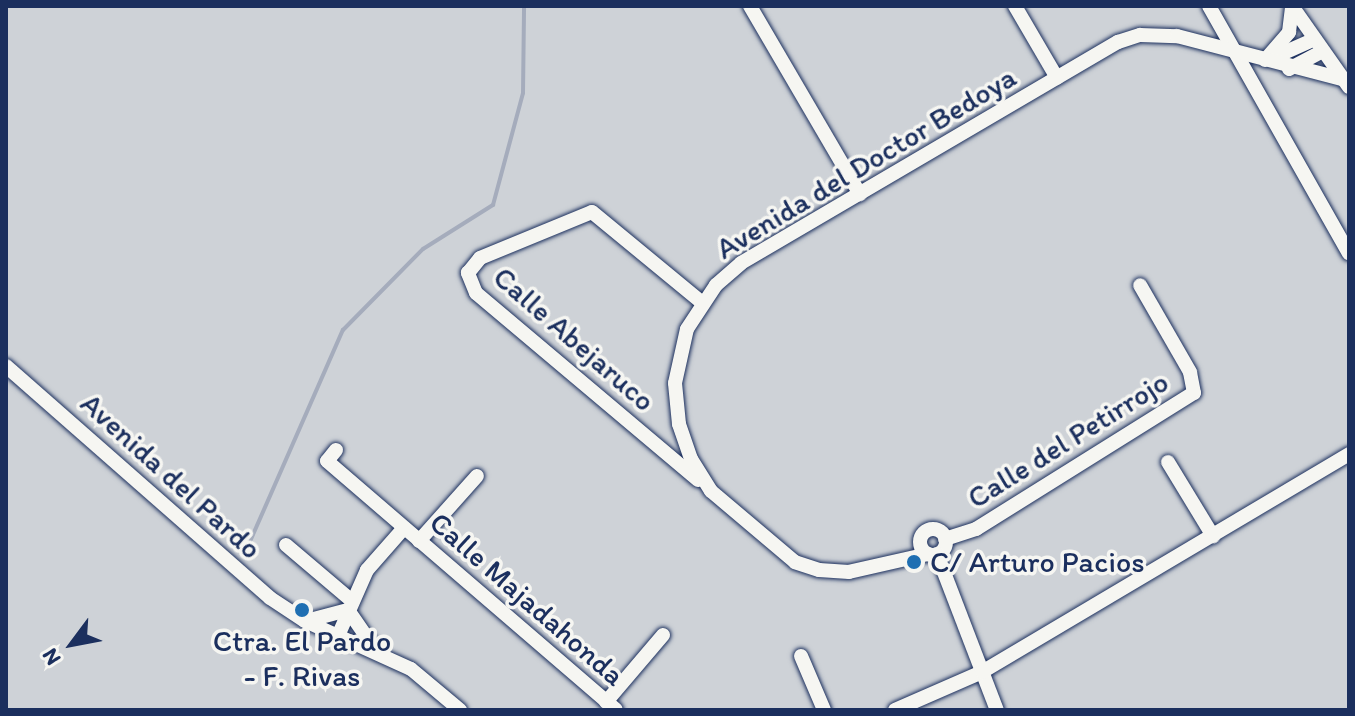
<!DOCTYPE html>
<style>
body{margin:0}
#map{position:relative;width:1355px;height:716px;overflow:hidden;background:#edeeec;font-family:Itim,sans-serif}
div>[style]{position:absolute}
[style*='--x']{left:calc(var(--x)*1px);top:calc(var(--y)*1px);width:calc(var(--w)*1px);rotate:calc(var(--a)*1deg)}
.green>*{inset:0;background:#ced2d7;transform-origin:0 0}
.stream>*{height:4px;margin:-2px;padding:0 2px;transform-origin:2px;border-radius:2px;background:#a5acbc}
.roads{filter:drop-shadow(0 0 2px #1b2f5e) drop-shadow(0 0 2px #1b2f5e)}
.minor>*{height:14px;margin:-7px;padding:0 7px;transform-origin:7px;border-radius:7px;background:#f6f6f2}
.minor>.ring{margin:-7px;padding:0;box-sizing:content-box;background:none;border:14px solid #f6f6f2;border-radius:50%}
.dots>*{width:22px;height:22px;translate:-50% -50%;box-sizing:border-box;border:4px solid #f6f6f2;border-radius:50%}
span{translate:-50% -50%;white-space:nowrap;text-align:center;line-height:1.15;-webkit-text-stroke:7px #f6f6f2;paint-order:stroke}
.street-label{font-size:30px;color:#1b2f5e}
.poi-label{font-size:30px;color:#1b2f5e}
.left{translate:0 -50%;text-align:left}
.frame{position:absolute;inset:0;border:8px solid #1b2f5e;pointer-events:none}
.north{position:absolute;left:32px;top:604px;width:80px;height:80px;-webkit-text-stroke:6px #f6f6f2;paint-order:stroke;rotate:238deg;font-size:22px;font-weight:700;line-height:32px;text-align:center;color:#1b2f5e}
.north::after{content:'';display:block;margin:auto;width:28px;height:36px;background:#1b2f5e;clip-path:polygon(50% 0,100% 100%,50% 72%,0 100%)}
</style>
<div id="map">
<div class="green">
<i style="left:6px;top:6px;width:1343px;height:704px"></i>
</div>
<div class="stream">
<i style="--x:248;--y:546;--w:236;--a:-66.3"></i>
<i style="--x:343;--y:330;--w:114;--a:-45.4"></i>
<i style="--x:423;--y:249;--w:83;--a:-32.2"></i>
<i style="--x:493;--y:205;--w:116;--a:-75"></i>
<i style="--x:523;--y:93;--w:87;--a:-89.3"></i>
</div>
<div class="roads">
<div class="minor">
<i style="--x:750;--y:6;--w:218;--a:59.7"></i>
<i style="--x:1015;--y:6;--w:83;--a:59.7"></i>
<i style="--x:1209;--y:6;--w:284;--a:60.5"></i>
<i style="--x:1292;--y:6;--w:99;--a:54.9"></i>
<i style="--x:1270;--y:59;--w:49;--a:-24"></i>
<i style="--x:1265;--y:60;--w:37;--a:-49"></i>
<i style="--x:1289;--y:32;--w:25;--a:-83"></i>
<i style="--x:1289;--y:69;--w:38;--a:-28"></i>
<i style="--x:6;--y:366;--w:351;--a:41.3"></i>
<i style="--x:270;--y:598;--w:42;--a:33.3"></i>
<i style="--x:305;--y:621;--w:116;--a:24.4"></i>
<i style="--x:411;--y:669;--w:64;--a:39.9"></i>
<i style="--x:336;--y:450;--w:14;--a:129"></i>
<i style="--x:327;--y:461;--w:381;--a:40.7"></i>
<i style="--x:1168;--y:462;--w:87;--a:58.7"></i>
<i style="--x:698;--y:480;--w:290;--a:-139.9"></i>
<i style="--x:476;--y:293;--w:22;--a:-112"></i>
<i style="--x:468;--y:273;--w:19;--a:-51"></i>
<i style="--x:480;--y:258;--w:121;--a:-22.3"></i>
<i style="--x:592;--y:212;--w:141;--a:39.5"></i>
<i class="ring" style="left:920px;top:529px;width:12px;height:12px"></i>
<i style="--x:945;--y:539;--w:33;--a:-18"></i>
<i style="--x:976;--y:529;--w:257;--a:-32"></i>
<i style="--x:1194;--y:393;--w:21;--a:-101"></i>
<i style="--x:1190;--y:372;--w:100;--a:-119.9"></i>
<i style="--x:419;--y:541;--w:87;--a:-48.3"></i>
<i style="--x:286;--y:545;--w:87;--a:40.3"></i>
<i style="--x:928;--y:554;--w:81;--a:167.2"></i>
<i style="--x:849;--y:572;--w:30;--a:-176"></i>
<i style="--x:819;--y:570;--w:25;--a:-162"></i>
<i style="--x:795;--y:562;--w:110;--a:-139.8"></i>
<i style="--x:711;--y:491;--w:38;--a:-122"></i>
<i style="--x:691;--y:459;--w:37;--a:-109"></i>
<i style="--x:679;--y:424;--w:41;--a:-95.6"></i>
<i style="--x:675;--y:383;--w:55;--a:-77.5"></i>
<i style="--x:687;--y:329;--w:53;--a:-56.6"></i>
<i style="--x:716;--y:285;--w:33;--a:-41"></i>
<i style="--x:741;--y:263;--w:437;--a:-30.4"></i>
<i style="--x:1118;--y:42;--w:23;--a:-18"></i>
<i style="--x:1140;--y:35;--w:37;--a:2"></i>
<i style="--x:1177;--y:36;--w:171;--a:14.6"></i>
<i style="--x:937;--y:554;--w:167;--a:69"></i>
<i style="--x:348;--y:610;--w:47;--a:55.3"></i>
<i style="--x:306;--y:621;--w:43;--a:-14.7"></i>
<i style="--x:338;--y:636;--w:72;--a:-66.3"></i>
<i style="--x:367;--y:570;--w:56;--a:-48.6"></i>
<i style="--x:801;--y:656;--w:59;--a:66.9"></i>
<i style="--x:606;--y:702;--w:88;--a:-49.6"></i>
<i style="--x:895;--y:710;--w:95;--a:-23.6"></i>
<i style="--x:982;--y:672;--w:427;--a:-30.7"></i>
</div>
</div>
<div class="dots">
<i style="left:914px;top:562px;background:#1f6fb2"></i>
<i style="left:302px;top:610px;background:#1f6fb2"></i>
</div>
<div class="street-label">
<span style="left:866px;top:163px;rotate:-31deg">Avenida del Doctor Bedoya</span>
<span style="left:574px;top:339px;rotate:41deg">Calle Abejaruco</span>
<span style="left:1068px;top:440px;rotate:-32deg">Calle del Petirrojo</span>
<span style="left:171px;top:476px;rotate:42deg">Avenida del Pardo</span>
<span style="left:527px;top:599px;rotate:41deg">Calle Majadahonda</span>
</div>
<div class="poi-label">
<span class="left" style="left:930px;top:562px">C/ Arturo Pacios</span>
<span style="left:302px;top:658px">Ctra. El Pardo<br>- F. Rivas</span>
</div>
<div class="frame"></div>
<div class="north">N</div>
</div>
